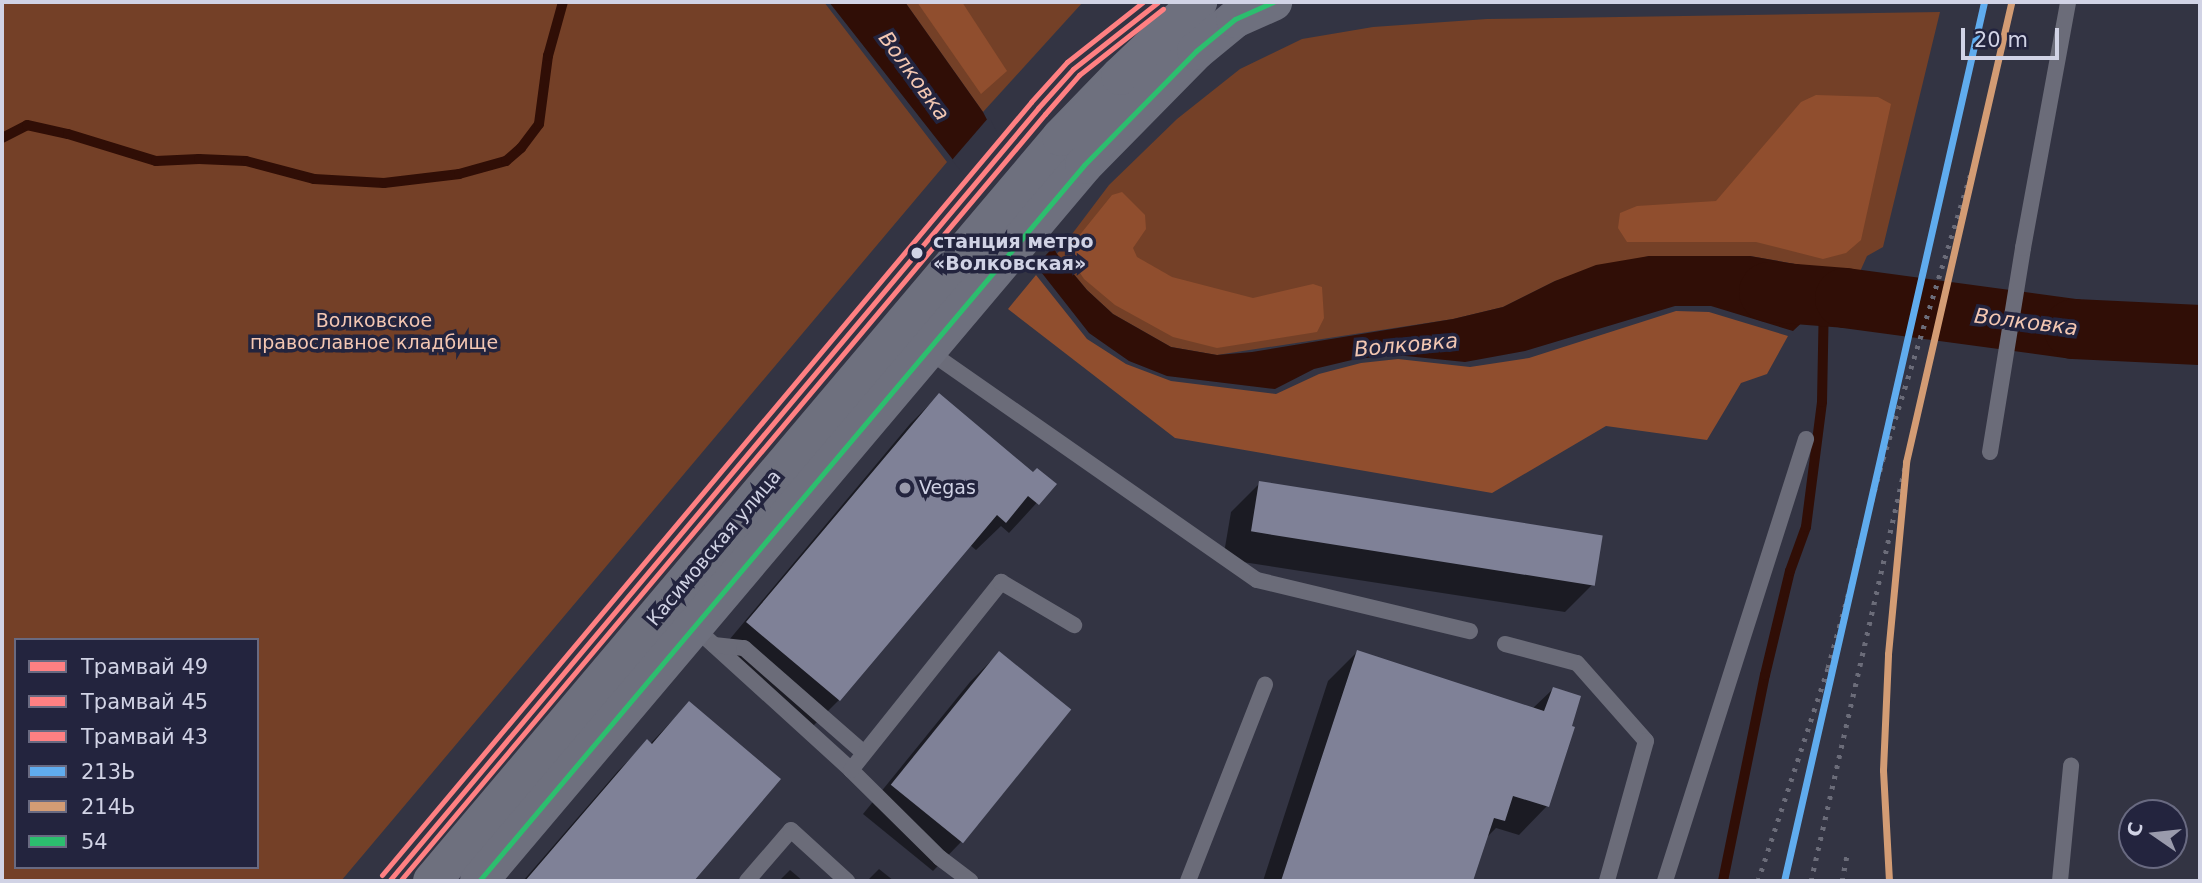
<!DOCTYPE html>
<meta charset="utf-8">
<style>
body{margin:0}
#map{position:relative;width:2202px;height:883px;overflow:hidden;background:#333443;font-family:"DejaVu Sans",sans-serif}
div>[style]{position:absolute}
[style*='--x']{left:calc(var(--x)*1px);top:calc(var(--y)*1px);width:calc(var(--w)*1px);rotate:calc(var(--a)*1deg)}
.green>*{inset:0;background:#744027}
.forest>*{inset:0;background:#904e2e}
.water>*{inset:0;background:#300e06}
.pier>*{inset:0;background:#333443}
.shadow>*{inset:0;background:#0007}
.stream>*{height:10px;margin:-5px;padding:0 5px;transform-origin:5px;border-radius:5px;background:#300e06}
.river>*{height:60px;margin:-30px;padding:0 30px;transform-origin:30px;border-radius:30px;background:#300e06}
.building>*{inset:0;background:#7f8197;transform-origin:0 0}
.service>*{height:16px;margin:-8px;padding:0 8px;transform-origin:8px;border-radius:8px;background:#6b6c79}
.secondary>*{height:38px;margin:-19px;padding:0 19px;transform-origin:19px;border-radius:19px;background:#6e707e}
.rail>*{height:5px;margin-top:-2.5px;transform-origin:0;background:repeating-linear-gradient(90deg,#6b6c79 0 3.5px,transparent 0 10.5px)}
.bus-1>*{height:5px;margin:-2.5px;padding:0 2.5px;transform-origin:2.5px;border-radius:2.5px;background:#2cbe6e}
.rail-1>*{height:7px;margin:-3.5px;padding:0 3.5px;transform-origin:3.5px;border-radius:3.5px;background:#60acee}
.rail-2>*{height:7px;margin:-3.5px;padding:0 3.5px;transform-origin:3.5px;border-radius:3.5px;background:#d39c74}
.tram-1>*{height:5px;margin:-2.5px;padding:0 2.5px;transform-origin:2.5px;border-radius:2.5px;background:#ff8082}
.tram-2>*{height:5px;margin:-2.5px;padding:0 2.5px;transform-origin:2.5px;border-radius:2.5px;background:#ff8082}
.tram-3>*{height:5px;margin:-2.5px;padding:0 2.5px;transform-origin:2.5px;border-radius:2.5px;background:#ff8082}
.dots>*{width:19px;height:19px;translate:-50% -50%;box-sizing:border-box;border:4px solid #23243e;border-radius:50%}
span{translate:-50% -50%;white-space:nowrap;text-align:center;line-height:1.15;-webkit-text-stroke:7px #23243e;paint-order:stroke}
.stop-label{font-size:19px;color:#d1d3e5;font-weight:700}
.left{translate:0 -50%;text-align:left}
.park-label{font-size:19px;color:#f4c7b3}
.poi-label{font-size:19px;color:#d1d3e5}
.street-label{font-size:19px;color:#d1d3e5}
.water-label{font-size:21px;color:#f3c7b2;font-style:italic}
.frame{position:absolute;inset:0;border:4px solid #d1d3e5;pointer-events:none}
.legend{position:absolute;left:14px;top:638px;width:245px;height:231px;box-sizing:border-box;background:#23243e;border:2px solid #696a81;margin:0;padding:9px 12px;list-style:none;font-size:21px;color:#d1d3e5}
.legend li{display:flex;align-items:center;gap:14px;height:35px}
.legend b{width:35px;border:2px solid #696a81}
.north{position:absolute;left:2118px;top:799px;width:70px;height:70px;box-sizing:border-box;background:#23243e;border:2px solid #696a81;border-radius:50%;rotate:284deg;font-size:19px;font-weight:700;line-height:28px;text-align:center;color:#d1d3e5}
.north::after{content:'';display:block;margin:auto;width:24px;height:32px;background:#9a9bac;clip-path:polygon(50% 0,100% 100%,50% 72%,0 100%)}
.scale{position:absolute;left:1961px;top:28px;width:98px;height:32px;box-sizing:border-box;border:4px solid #d1d3e5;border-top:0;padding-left:9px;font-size:21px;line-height:24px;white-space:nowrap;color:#d1d3e5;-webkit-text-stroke:5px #23243e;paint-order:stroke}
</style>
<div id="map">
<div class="green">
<i style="clip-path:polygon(evenodd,2px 2px,824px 2px,947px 162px,341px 881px,2px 881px,2px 2px,16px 640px,257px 640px,257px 867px,16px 867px,16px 640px)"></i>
<i style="clip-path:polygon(905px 2px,1083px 2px,983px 112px)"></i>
<i style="clip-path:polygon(1940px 12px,1883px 247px,1867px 256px,1854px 285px,1806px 266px,1750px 256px,1649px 256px,1555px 281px,1503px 307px,1453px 319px,1217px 355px,1171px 347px,1113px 314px,1087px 290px,1057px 254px,1109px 185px,1177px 119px,1240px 69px,1302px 39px,1373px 27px,1487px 19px)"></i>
</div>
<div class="forest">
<i style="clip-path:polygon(917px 2px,962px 2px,1007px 71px,981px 94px)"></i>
<i style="clip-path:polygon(1816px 95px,1878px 97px,1891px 104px,1861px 240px,1846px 253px,1823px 259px,1756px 242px,1627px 242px,1618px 228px,1620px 213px,1637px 206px,1716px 201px,1801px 102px)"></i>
<i style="clip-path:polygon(1122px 192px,1145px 215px,1146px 229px,1133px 248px,1137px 257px,1172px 277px,1253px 298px,1313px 284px,1322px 287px,1324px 318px,1317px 332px,1217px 348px,1173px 337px,1115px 305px,1084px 279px,1066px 252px,1112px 195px)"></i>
<i style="clip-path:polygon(1036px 275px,1087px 339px,1126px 364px,1171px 381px,1276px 394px,1319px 374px,1361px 363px,1398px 359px,1470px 367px,1529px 358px,1676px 311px,1709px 312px,1788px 336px,1767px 374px,1741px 383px,1707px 440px,1606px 426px,1492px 493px,1175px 438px,1008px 309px)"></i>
</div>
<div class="water">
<i style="clip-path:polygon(829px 2px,905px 2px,983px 112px,1057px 254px,1087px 290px,1113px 314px,1171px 347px,1217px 355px,1252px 352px,1453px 319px,1503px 307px,1555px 281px,1596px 265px,1649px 256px,1750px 256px,1806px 266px,1854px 285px,1848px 311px,1811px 314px,1793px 331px,1711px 306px,1675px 306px,1525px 351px,1465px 362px,1396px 355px,1356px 359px,1314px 369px,1275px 389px,1167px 376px,1129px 361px,1089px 333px)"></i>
</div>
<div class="pier">
<i style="clip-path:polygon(989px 117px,1056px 244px,1036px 266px,952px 160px)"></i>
</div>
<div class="shadow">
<i style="clip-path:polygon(939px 395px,1033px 475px,1054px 484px,1009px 533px,1001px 526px,976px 550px,970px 545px,839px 700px,810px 729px,719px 652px,910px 424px)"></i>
<i style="clip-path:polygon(1260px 483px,1594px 583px,1565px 612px,1223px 559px,1231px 512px)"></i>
<i style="clip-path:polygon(1357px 652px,1532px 709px,1553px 689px,1547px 806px,1519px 835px,1496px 828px,1485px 839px,1471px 881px,1263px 881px,1328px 681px)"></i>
<i style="clip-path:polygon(999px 653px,1069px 710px,961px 842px,933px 871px,863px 814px,970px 682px)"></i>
<i style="clip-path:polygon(689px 703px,779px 779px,692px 881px,523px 881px,618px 771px,647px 742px,650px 744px)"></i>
<i style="clip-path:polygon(879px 869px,894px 881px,867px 881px)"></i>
<i style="clip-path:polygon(790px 870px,803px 881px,779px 881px)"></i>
</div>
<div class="stream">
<i style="--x:2;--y:138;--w:28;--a:-27"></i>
<i style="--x:27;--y:125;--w:42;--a:12.4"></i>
<i style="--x:68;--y:134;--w:92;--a:17.1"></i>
<i style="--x:156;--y:161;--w:43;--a:-2.7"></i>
<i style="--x:199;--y:159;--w:47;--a:2.4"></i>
<i style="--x:246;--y:161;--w:70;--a:14.8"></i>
<i style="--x:314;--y:179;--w:70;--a:3.3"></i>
<i style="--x:384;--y:183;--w:76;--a:-6.8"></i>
<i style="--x:459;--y:174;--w:49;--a:-15.5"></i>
<i style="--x:506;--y:161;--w:20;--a:-41"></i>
<i style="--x:521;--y:148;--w:30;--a:-53"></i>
<i style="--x:539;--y:124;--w:69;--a:-82.5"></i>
<i style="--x:548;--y:56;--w:56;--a:-74.5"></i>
<i style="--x:1723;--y:881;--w:210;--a:-78.5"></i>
<i style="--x:1765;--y:675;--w:107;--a:-76.5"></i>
<i style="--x:1790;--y:571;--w:47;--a:-70"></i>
<i style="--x:1806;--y:527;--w:126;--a:-82.7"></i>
<i style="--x:1822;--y:402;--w:101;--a:-88.9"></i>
</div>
<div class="river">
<i style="--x:1769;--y:292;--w:76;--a:4.5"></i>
<i style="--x:1845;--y:298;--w:231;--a:7.7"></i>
<i style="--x:2074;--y:329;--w:126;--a:2.7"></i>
</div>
<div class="building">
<i style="clip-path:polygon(939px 393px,1033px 472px,1037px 468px,1057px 484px,1039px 505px,1028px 496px,1006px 523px,997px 515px,840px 701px,746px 622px)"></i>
<i style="left:1259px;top:481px;width:348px;height:51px;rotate:9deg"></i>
<i style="clip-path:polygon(1357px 650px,1544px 711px,1553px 687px,1581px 696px,1572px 726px,1575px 727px,1549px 807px,1513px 796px,1505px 821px,1494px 818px,1473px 881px,1281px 881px)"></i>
<i style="left:999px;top:651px;width:93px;height:172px;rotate:39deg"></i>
<i style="clip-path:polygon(689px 701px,781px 779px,694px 881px,525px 881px,647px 739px,652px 744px)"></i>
</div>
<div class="service">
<i style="--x:927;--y:350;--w:402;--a:34.9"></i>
<i style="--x:1257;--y:580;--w:219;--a:13.5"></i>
<i style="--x:1990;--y:452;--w:207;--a:-80.8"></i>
<i style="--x:2023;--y:248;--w:250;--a:-79.6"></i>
<i style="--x:693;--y:626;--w:214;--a:42.3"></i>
<i style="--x:851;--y:770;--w:125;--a:44.7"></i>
<i style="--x:940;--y:858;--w:38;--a:37"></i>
<i style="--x:1505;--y:644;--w:74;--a:14.8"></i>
<i style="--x:1577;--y:663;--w:104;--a:48.5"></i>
<i style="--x:1646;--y:741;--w:145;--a:105.6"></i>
<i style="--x:714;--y:645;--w:30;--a:6"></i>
<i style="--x:744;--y:648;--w:159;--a:41.2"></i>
<i style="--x:851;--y:770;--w:241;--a:-51.4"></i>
<i style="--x:1001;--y:582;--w:85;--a:30.5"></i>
<i style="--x:747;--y:881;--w:67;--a:-49.2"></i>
<i style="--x:791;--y:830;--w:76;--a:42.3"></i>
<i style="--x:1188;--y:881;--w:211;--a:-68.6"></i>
<i style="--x:1665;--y:881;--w:464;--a:-72.3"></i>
<i style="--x:2060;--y:881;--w:116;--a:-84.5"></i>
</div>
<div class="secondary">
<i style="--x:432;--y:881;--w:974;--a:-49.79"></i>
<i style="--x:1061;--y:137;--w:85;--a:-46"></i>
<i style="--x:1120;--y:76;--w:108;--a:-43.5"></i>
<i style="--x:479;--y:881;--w:937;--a:-49.8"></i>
<i style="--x:1084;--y:165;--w:160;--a:-45.5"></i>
<i style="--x:1196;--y:51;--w:50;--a:-39.4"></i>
<i style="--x:1235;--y:19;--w:42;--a:-24.1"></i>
</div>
<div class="rail">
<i style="--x:1858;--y:552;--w:96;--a:-75"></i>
<i style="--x:1883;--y:459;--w:303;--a:-72.9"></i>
<i style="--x:1758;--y:881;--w:224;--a:-71.8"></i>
<i style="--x:1828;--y:668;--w:90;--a:-74.6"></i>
<i style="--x:1811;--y:881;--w:430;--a:-77.2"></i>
<i style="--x:1842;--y:881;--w:25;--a:-79"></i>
</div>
<div class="bus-1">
<i style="--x:479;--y:881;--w:937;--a:-49.8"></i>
<i style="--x:1084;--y:165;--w:160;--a:-45.5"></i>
<i style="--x:1196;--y:51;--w:50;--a:-39.4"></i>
<i style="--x:1235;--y:19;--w:42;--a:-24.1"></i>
</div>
<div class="rail-1">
<i style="--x:1784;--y:881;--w:901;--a:-77.18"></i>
</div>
<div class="rail-2">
<i style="--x:1889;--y:881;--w:111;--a:-93.1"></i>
<i style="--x:1883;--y:770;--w:116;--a:-87.5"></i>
<i style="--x:1888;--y:654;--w:193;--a:-84.6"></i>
<i style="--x:1906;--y:462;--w:472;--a:-77.1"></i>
</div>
<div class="tram-1">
<i style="--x:389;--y:881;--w:1009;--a:-49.98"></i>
<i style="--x:1038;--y:108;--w:52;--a:-48.1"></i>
<i style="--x:1073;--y:69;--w:108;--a:-38.2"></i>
</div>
<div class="tram-2">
<i style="--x:400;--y:881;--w:1002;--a:-49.94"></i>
<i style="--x:1045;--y:114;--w:52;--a:-48.9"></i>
<i style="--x:1079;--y:75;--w:107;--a:-38.2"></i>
</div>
<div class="tram-3">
<i style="--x:382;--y:875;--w:1009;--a:-49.98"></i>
<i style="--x:1031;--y:102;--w:54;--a:-48"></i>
<i style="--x:1067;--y:62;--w:97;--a:-38.3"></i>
</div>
<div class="dots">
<i style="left:917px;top:253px;background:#d1d3e5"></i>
<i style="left:905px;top:488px;background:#9a9bac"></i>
</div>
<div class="stop-label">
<span class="left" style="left:933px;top:253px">станция метро<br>«Волковская»</span>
</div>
<div class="park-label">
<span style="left:374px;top:332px">Волковское<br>православное кладбище</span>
</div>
<div class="poi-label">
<span class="left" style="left:919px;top:488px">Vegas</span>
</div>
<div class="street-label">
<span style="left:714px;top:548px;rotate:-50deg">Касимовская улица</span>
</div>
<div class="water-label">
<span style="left:914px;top:76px;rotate:54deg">Волковка</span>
<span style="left:2026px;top:322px;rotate:7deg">Волковка</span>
<span style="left:1406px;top:345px;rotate:-5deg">Волковка</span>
</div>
<div class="frame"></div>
<ul class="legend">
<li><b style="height:9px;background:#ff8082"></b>Трамвай 49</li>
<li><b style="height:9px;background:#ff8082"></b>Трамвай 45</li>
<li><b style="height:9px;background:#ff8082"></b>Трамвай 43</li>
<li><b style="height:9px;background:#60acee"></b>213Ь</li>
<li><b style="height:9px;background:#d39c74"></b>214Ь</li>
<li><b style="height:9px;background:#2cbe6e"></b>54</li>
</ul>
<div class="north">С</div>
<div class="scale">20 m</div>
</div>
